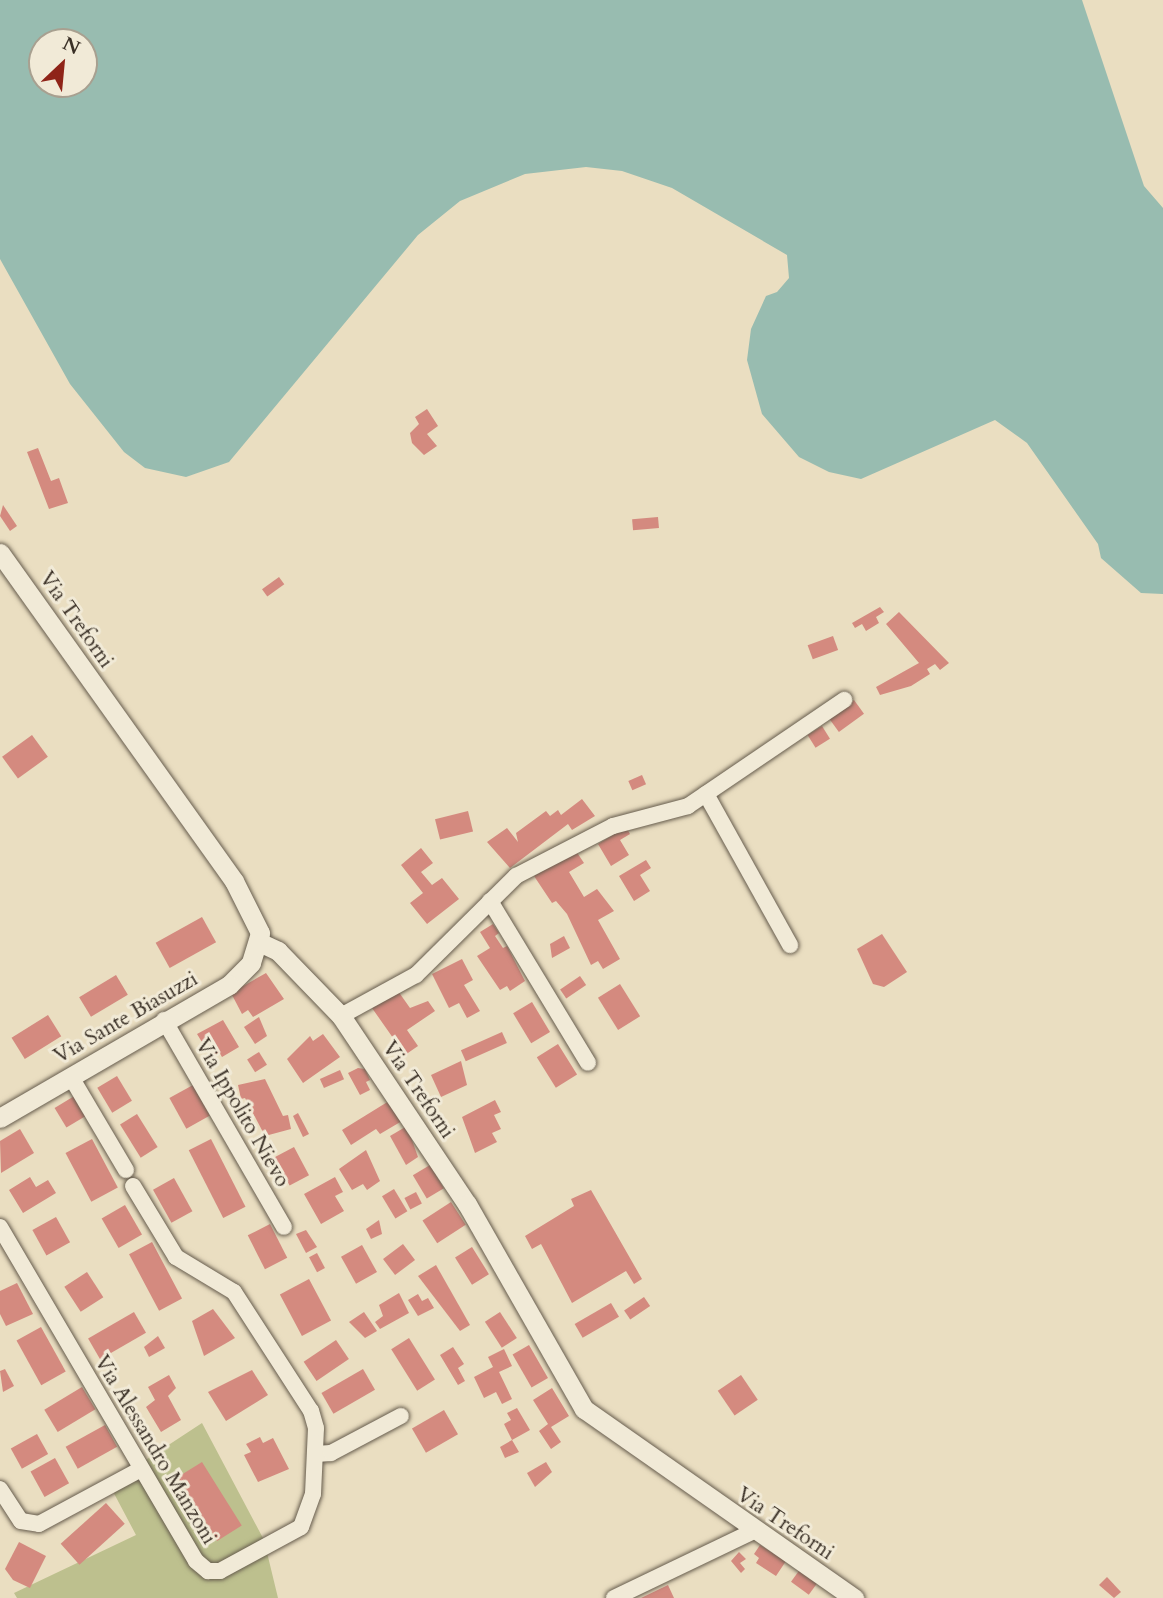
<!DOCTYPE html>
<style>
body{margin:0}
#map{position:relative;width:1163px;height:1598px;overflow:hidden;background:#eadec1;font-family:Cardo,serif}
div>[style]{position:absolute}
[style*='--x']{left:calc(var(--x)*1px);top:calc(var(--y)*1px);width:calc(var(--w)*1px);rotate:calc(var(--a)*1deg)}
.green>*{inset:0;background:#bdc08e}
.water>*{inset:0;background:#98bcb0}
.building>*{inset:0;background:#d48a7f;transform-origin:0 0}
.roads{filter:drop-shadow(0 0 2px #665c4d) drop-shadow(0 0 2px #665c4d)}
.minor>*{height:16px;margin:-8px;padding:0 8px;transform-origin:8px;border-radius:8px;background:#f1ead7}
.tertiary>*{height:19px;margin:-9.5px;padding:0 9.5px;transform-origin:9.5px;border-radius:9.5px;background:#f1ead7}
span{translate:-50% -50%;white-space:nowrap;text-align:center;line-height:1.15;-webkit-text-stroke:6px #f1ead7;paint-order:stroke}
.street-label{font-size:21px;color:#3a3026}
.north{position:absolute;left:28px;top:28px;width:70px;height:70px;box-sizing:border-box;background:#f1ead7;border:2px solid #a8a090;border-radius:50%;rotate:26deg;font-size:19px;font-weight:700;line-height:28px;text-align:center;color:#3a3026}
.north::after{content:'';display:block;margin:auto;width:24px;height:32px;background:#8f2418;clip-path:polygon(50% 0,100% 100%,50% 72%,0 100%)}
</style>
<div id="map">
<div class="green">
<i style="clip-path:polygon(202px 1423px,264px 1540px,278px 1598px,17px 1598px,14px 1593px,136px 1535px,109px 1484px)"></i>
</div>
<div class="water">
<i style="clip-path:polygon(evenodd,0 0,1082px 0,1144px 186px,1163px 208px,1163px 594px,1141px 593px,1101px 558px,1098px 544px,1027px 443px,995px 420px,861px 479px,829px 472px,799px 457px,762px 414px,747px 360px,751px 329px,766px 296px,777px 292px,789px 278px,787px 255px,672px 188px,622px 171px,586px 167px,525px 174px,460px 201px,418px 235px,229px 462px,186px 477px,145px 468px,124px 452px,70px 384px,0 259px,0 0,42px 42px,84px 42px,84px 84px,42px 84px,42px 42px)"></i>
</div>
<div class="building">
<i style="clip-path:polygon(427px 409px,438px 426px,427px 434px,437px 446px,424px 455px,412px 443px,410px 433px,419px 424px,415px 417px)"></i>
<i style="clip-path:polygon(38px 448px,51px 481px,59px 478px,68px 503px,49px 509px,27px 452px)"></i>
<i style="clip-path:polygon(3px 505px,17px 526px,10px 531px,0 516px)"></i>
<i style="left:658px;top:517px;width:11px;height:26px;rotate:85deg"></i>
<i style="left:279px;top:577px;width:9px;height:21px;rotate:54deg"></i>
<i style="clip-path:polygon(880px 607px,884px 612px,876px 617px,879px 623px,866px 631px,862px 624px,855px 628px,852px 623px)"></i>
<i style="clip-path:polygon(899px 612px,949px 663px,940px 670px,935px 664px,927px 669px,930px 674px,911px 686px,880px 695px,876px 687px,919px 663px,886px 624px)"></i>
<i style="left:833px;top:636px;width:15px;height:27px;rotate:70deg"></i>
<i style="left:854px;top:700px;width:17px;height:31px;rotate:54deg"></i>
<i style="left:822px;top:726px;width:15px;height:17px;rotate:58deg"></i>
<i style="left:32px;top:735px;width:27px;height:37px;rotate:54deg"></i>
<i style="left:642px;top:775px;width:10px;height:15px;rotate:66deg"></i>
<i style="clip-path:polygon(582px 799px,595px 816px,572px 830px,568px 824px,510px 868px,487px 842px,507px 828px,518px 842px,516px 833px,546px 811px,550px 816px,558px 810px,561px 815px)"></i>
<i style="left:468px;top:811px;width:21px;height:34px;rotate:76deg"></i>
<i style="clip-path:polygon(626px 827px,630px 834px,620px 840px,629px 855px,611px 866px,598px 844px)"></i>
<i style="clip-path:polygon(421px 848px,433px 863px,421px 872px,432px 885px,442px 878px,459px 899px,427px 924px,410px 903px,423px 893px,401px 865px)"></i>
<i style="clip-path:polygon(576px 851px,584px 863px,569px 872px,584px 897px,597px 889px,614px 911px,598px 920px,620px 959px,603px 969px,598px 961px,591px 965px,567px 914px,556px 901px,552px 903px,534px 876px)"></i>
<i style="clip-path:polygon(646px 860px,651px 868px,640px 875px,650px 891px,634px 901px,619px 876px)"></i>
<i style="left:202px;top:917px;width:29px;height:53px;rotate:61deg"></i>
<i style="clip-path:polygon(493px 924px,499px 933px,495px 936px,503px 948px,507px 946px,525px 981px,510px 991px,507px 986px,500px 990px,477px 956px,490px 948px,480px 932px)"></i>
<i style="clip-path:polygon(882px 934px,907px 972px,884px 987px,873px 984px,857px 949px)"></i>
<i style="clip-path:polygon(564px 936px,570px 948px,552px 958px,550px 944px)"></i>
<i style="clip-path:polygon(462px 959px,473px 980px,464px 985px,480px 1011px,467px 1018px,459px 1003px,449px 1008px,432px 974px)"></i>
<i style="clip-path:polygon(266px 973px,284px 999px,253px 1017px,248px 1010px,242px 1014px,231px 993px)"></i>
<i style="left:116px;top:975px;width:23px;height:43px;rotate:59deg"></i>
<i style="left:580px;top:976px;width:11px;height:24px;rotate:56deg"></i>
<i style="left:620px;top:984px;width:38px;height:26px;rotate:58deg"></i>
<i style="clip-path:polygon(398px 991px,410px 1008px,428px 1001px,435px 1011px,407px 1030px,418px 1046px,405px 1055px,372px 1008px)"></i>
<i style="left:532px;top:1002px;width:35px;height:22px;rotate:59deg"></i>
<i style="left:48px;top:1015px;width:25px;height:43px;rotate:58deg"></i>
<i style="clip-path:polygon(259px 1017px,267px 1036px,255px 1044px,244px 1027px)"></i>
<i style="clip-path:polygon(223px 1020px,239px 1047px,222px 1057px,219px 1052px,211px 1057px,197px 1034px)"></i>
<i style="left:502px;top:1032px;width:12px;height:45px;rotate:66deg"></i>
<i style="clip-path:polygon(323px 1034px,340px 1057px,303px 1083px,287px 1059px,310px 1036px,313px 1041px)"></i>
<i style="left:558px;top:1044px;width:36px;height:25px;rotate:58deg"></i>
<i style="left:259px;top:1052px;width:15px;height:14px;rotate:58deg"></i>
<i style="clip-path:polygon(461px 1061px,467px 1085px,441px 1097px,431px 1075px)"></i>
<i style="clip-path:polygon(358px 1068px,365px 1069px,370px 1080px,366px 1082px,370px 1090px,360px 1095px,348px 1073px)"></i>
<i style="left:340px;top:1070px;width:10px;height:22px;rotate:66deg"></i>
<i style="left:117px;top:1076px;width:29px;height:23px;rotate:59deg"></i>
<i style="clip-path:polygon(265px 1079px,283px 1116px,288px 1115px,291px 1129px,265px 1136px,245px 1098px,241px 1099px,238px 1085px)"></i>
<i style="left:193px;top:1085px;width:35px;height:27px;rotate:61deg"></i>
<i style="left:76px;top:1095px;width:23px;height:25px;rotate:59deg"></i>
<i style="clip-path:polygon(495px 1100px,501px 1112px,494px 1115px,501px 1129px,492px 1133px,497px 1142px,475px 1153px,462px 1117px)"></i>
<i style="clip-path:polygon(389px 1101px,402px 1121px,380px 1134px,376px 1129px,351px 1145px,342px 1130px)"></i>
<i style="clip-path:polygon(298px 1113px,309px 1134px,303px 1137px,293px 1116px)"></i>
<i style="left:137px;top:1114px;width:39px;height:20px;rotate:58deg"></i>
<i style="clip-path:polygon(407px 1126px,418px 1157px,406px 1165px,390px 1136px)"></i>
<i style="clip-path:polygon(20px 1129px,34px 1153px,1px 1173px,0 1141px)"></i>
<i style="left:92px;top:1139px;width:55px;height:30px;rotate:62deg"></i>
<i style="left:211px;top:1139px;width:76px;height:25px;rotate:63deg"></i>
<i style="left:294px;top:1147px;width:32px;height:22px;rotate:62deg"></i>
<i style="clip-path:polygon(366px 1150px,380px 1181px,367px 1190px,363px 1184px,352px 1190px,339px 1169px)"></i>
<i style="left:430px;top:1165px;width:27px;height:20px;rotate:59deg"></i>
<i style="clip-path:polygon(30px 1177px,36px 1187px,48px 1180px,56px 1193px,23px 1213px,9px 1190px)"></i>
<i style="clip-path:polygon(335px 1177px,343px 1192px,335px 1196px,344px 1211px,321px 1224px,304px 1194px)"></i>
<i style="left:174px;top:1178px;width:38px;height:24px;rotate:61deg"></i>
<i style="left:394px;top:1189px;width:26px;height:14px;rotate:59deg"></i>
<i style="clip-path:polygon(591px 1190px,642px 1279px,634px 1284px,626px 1271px,572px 1303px,541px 1244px,532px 1249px,525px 1236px,574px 1206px,571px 1199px)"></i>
<i style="left:416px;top:1192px;width:13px;height:13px;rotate:63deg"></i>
<i style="left:451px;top:1202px;width:27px;height:34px;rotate:57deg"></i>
<i style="left:125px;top:1205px;width:34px;height:27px;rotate:60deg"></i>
<i style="left:56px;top:1217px;width:29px;height:27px;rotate:61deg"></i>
<i style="clip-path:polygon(379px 1220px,382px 1234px,371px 1239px,366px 1229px)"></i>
<i style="left:270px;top:1224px;width:38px;height:25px;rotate:63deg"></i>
<i style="clip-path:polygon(306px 1230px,317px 1247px,306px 1253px,296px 1234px)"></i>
<i style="left:152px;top:1242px;width:64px;height:26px;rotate:62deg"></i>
<i style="left:403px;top:1244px;width:20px;height:25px;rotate:53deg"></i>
<i style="left:362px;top:1245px;width:31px;height:24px;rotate:61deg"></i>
<i style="left:472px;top:1247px;width:32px;height:20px;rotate:58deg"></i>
<i style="left:317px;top:1253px;width:17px;height:9px;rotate:62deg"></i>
<i style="clip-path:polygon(436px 1265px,470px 1325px,460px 1331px,418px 1276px)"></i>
<i style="left:87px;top:1272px;width:30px;height:27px;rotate:57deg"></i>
<i style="left:309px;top:1279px;width:47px;height:33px;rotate:62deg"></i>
<i style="clip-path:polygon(17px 1283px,33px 1314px,6px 1326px,0 1314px,0 1291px)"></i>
<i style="clip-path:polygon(399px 1293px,409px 1313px,380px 1329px,375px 1322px,383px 1316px,379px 1305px)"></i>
<i style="clip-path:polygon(418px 1294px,422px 1301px,428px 1298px,434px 1308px,418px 1316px,408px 1300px)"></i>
<i style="left:644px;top:1297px;width:11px;height:24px;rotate:56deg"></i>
<i style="left:611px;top:1303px;width:16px;height:42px;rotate:60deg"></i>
<i style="clip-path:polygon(213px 1309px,235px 1338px,204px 1356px,192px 1321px)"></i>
<i style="left:134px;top:1312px;width:24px;height:53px;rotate:60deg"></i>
<i style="clip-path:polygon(364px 1312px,377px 1331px,365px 1338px,349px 1322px)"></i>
<i style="left:500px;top:1312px;width:31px;height:18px;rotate:57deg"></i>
<i style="left:41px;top:1327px;width:51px;height:28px;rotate:61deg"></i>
<i style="clip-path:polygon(158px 1336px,165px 1348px,149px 1357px,144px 1347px)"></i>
<i style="left:409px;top:1338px;width:49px;height:21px;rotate:58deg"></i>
<i style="left:336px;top:1340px;width:23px;height:39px;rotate:56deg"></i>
<i style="left:529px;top:1345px;width:38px;height:19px;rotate:60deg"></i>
<i style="clip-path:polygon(453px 1347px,464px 1364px,458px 1368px,465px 1381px,458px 1385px,440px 1355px)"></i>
<i style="clip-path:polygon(504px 1349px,512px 1366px,499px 1372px,512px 1399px,502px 1404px,496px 1392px,484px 1398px,474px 1377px,493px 1367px,488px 1357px)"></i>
<i style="clip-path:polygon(5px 1369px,14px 1386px,3px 1392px,0 1371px)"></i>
<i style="left:363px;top:1369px;width:24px;height:48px;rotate:60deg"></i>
<i style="clip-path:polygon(252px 1370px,268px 1395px,226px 1421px,208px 1392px)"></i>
<i style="clip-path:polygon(169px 1375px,176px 1388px,168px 1396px,181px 1420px,161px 1432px,146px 1407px,155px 1400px,148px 1387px)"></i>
<i style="left:741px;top:1375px;width:30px;height:28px;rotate:56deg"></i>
<i style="left:82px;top:1387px;width:26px;height:44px;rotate:59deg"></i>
<i style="clip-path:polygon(552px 1388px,569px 1416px,551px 1427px,561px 1442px,551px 1449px,539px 1431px,548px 1424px,533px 1400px)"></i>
<i style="clip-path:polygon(517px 1408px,530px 1430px,512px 1440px,519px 1452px,505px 1458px,500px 1447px,512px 1440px,504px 1424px,511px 1420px,507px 1413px)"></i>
<i style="left:444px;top:1410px;width:28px;height:37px;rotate:60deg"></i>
<i style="left:105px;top:1425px;width:25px;height:45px;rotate:61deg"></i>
<i style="left:37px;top:1434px;width:23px;height:30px;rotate:61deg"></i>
<i style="clip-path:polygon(260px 1437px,263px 1443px,273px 1438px,289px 1469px,258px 1482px,244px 1455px,251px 1452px,246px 1444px)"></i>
<i style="left:55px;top:1458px;width:29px;height:28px;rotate:61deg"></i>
<i style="left:202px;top:1462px;width:75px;height:29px;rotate:58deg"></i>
<i style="clip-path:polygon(546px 1462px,552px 1472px,535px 1487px,527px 1473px)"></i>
<i style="left:106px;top:1503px;width:28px;height:61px;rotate:48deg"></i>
<i style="clip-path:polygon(19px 1542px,46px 1556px,30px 1588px,13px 1580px,5px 1569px)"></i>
<i style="clip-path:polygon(760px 1545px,786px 1561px,776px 1576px,756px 1563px,759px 1558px,754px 1554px)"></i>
<i style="clip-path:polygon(739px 1552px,746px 1559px,740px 1563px,745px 1569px,741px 1573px,731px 1561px)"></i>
<i style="left:801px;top:1568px;width:22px;height:17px;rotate:36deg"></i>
<i style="clip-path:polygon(1107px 1577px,1121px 1592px,1114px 1598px,1099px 1585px)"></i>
<i style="clip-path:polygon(668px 1585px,674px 1598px,641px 1598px)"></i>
</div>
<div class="roads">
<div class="minor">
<i style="--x:706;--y:794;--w:173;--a:60.9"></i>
<i style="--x:490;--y:901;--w:189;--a:58.8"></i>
<i style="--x:341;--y:1016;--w:85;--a:-28.7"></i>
<i style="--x:416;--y:975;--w:141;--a:-44.7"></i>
<i style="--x:516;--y:876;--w:109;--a:-27.3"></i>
<i style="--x:613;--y:826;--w:78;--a:-14.9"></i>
<i style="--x:688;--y:806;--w:189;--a:-34.2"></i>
<i style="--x:164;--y:1020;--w:239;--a:59.9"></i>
<i style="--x:71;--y:1077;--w:108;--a:59.4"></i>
<i style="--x:0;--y:1227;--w:387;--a:59.6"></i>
<i style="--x:196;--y:1561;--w:16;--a:40"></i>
<i style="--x:208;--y:1571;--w:12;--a:0"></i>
<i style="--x:220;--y:1571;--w:92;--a:-28.5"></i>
<i style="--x:301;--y:1527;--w:35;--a:-70"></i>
<i style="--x:313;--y:1494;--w:66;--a:-87.4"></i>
<i style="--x:316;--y:1428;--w:18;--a:-106"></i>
<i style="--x:311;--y:1411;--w:142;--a:-122.9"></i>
<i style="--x:234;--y:1292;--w:68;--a:-148.9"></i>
<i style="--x:176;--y:1257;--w:83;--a:-121.2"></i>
<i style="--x:316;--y:1454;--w:15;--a:-4"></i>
<i style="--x:331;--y:1453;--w:79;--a:-27.9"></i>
<i style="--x:0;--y:1489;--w:38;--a:57"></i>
<i style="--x:21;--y:1521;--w:18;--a:9"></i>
<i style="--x:39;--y:1524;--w:116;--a:-28.3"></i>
<i style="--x:614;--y:1598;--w:155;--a:-25.6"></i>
</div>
<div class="tertiary">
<i style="--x:0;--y:553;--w:403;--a:54.5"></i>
<i style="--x:234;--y:881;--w:58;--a:63.4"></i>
<i style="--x:260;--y:933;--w:31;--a:107"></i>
<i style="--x:251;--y:963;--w:31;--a:135"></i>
<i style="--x:229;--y:985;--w:265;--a:149.9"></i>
<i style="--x:259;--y:942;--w:21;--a:25"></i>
<i style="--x:278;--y:951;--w:91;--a:45.9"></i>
<i style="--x:341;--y:1016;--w:226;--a:56.2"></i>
<i style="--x:467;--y:1204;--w:236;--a:60.3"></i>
<i style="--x:584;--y:1409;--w:330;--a:35"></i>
</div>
</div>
<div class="street-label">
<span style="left:76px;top:620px;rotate:55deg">Via Treforni</span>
<span style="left:126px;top:1018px;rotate:-30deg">Via Sante Biasuzzi</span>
<span style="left:418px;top:1090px;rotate:56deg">Via Treforni</span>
<span style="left:242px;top:1113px;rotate:60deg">Via Ippolito Nievo</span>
<span style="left:155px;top:1450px;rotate:59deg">Via Alessandro Manzoni</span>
<span style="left:785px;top:1524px;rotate:34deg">Via Treforni</span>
</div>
<div class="north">N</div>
</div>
